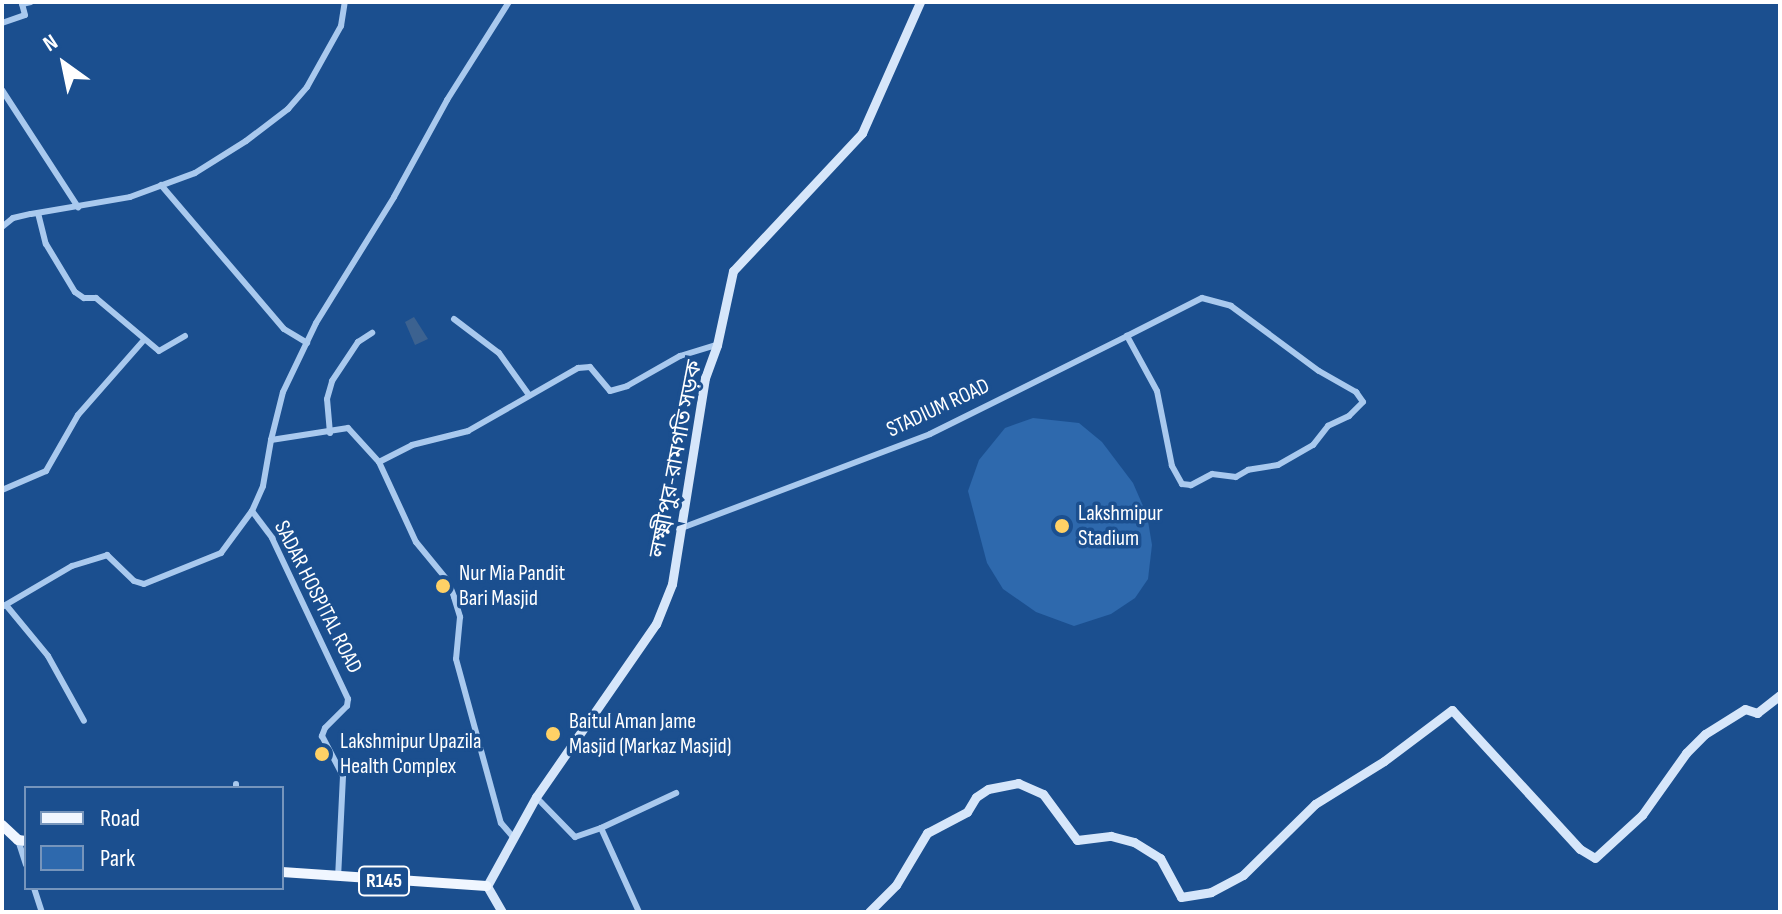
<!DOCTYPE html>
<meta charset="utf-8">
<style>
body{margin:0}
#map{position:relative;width:1782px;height:914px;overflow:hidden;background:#1b4f8f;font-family:"Sofia Sans Condensed","Noto Sans Bengali",sans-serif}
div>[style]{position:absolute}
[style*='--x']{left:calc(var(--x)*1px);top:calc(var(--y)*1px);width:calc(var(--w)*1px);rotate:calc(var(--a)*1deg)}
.green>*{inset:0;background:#2e69ad}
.water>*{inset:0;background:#3c6290}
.street>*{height:6px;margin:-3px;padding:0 3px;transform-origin:3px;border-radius:3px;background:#a9c9ee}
.secondary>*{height:9px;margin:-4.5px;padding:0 4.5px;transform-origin:4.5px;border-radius:4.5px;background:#d6e6fa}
.primary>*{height:10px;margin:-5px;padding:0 5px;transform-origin:5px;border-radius:5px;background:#f0f6ff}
.dots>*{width:22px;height:22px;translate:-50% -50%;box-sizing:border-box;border:4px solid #1b4f8f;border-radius:50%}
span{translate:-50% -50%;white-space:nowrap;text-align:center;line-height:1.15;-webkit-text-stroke:7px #1b4f8f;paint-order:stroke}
.shield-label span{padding:2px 6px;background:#1b4f8f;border:2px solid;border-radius:6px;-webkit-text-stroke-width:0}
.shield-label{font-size:20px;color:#fff;font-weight:700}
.street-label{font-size:22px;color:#fff}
.poi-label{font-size:22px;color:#fff}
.left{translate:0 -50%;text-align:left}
.frame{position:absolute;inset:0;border:4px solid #fff;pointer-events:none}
.legend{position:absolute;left:24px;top:786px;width:260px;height:104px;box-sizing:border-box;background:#1b4f8f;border:2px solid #7695bc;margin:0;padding:10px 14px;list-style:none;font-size:24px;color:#fff}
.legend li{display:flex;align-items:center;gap:16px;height:40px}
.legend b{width:40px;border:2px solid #7695bc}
.north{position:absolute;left:24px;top:24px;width:80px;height:80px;-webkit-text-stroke:6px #1b4f8f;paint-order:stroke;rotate:327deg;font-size:22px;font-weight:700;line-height:32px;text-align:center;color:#fff}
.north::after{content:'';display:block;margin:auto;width:28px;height:36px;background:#fff;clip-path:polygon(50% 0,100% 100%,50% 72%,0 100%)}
</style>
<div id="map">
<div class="green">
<i style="clip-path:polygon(1033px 418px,1079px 423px,1102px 442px,1133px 483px,1147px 515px,1152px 545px,1148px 579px,1135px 598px,1111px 614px,1074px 626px,1036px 612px,1003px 589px,987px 563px,968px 491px,979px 460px,1005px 428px)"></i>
</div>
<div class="water">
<i style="clip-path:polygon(414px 317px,428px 339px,415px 345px,405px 322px)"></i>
</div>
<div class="street">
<i style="--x:2;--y:23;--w:24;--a:-19"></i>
<i style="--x:25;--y:15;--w:11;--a:-105"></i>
<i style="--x:22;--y:4;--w:9;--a:-13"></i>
<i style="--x:2;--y:90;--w:140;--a:57"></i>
<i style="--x:161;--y:185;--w:189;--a:49.5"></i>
<i style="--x:284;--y:329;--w:27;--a:31"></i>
<i style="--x:38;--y:213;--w:32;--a:76"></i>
<i style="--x:46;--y:244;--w:56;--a:58.9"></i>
<i style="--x:75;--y:292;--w:11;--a:34"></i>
<i style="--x:84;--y:298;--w:12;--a:0"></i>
<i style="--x:96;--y:298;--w:82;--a:40.1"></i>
<i style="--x:159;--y:351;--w:30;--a:-30"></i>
<i style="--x:2;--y:227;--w:14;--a:-39"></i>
<i style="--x:13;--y:218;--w:18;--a:-13"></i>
<i style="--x:31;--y:214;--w:100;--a:-9.7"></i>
<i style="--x:130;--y:197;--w:69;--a:-20.3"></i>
<i style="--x:195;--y:173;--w:60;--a:-32.1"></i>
<i style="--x:246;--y:141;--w:53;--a:-37.3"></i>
<i style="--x:288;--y:109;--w:29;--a:-49"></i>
<i style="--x:307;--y:87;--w:70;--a:-60.9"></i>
<i style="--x:341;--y:26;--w:24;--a:-81"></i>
<i style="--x:454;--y:319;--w:56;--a:37.1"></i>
<i style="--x:499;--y:353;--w:52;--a:54.5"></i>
<i style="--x:330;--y:433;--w:34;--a:-95"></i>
<i style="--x:327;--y:399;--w:19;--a:-74"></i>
<i style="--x:332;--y:381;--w:47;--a:-56.3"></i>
<i style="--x:358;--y:342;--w:17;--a:-33"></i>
<i style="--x:271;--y:440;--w:49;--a:-76"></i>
<i style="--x:283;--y:392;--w:76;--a:-64.4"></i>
<i style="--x:316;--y:323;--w:148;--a:-58.2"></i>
<i style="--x:394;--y:197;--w:111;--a:-61.3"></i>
<i style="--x:447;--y:100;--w:116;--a:-57.7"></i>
<i style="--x:379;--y:462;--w:88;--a:65.2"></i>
<i style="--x:416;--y:542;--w:50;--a:50.6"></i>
<i style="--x:448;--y:581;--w:17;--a:69"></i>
<i style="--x:454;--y:597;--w:21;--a:73"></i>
<i style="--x:460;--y:617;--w:42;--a:95.4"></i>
<i style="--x:456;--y:659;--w:170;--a:74.7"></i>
<i style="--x:501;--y:823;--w:20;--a:49"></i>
<i style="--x:2;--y:490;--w:48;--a:-23.4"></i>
<i style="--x:46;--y:471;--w:64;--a:-60.3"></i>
<i style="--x:78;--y:415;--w:100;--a:-48.7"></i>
<i style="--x:252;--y:511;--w:34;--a:53"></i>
<i style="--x:272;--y:538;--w:178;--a:64.7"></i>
<i style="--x:348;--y:699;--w:7;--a:98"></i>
<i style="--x:347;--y:706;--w:31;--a:135"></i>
<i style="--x:325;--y:728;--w:9;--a:111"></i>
<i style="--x:322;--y:736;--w:45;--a:62.3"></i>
<i style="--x:343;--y:776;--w:101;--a:92.8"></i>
<i style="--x:679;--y:529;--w:268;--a:-20.7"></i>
<i style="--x:930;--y:434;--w:220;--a:-26.4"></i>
<i style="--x:1127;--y:336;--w:84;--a:-26.9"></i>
<i style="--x:1202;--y:298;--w:30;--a:15"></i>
<i style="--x:1231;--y:306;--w:109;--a:36.5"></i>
<i style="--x:1319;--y:371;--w:43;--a:29.6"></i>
<i style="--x:1356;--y:392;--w:12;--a:55"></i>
<i style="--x:1363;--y:402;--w:20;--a:135"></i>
<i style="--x:1349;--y:416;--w:23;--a:155"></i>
<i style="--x:1328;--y:426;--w:24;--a:128"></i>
<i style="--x:1313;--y:445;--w:40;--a:150.3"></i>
<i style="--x:1278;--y:465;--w:30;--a:171"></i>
<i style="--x:1248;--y:470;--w:14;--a:150"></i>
<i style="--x:1236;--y:477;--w:24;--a:-173"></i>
<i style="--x:1212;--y:474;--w:24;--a:152"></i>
<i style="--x:1191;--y:485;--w:9;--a:-174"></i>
<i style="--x:1182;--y:484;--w:21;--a:-119"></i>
<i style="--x:1172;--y:466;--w:76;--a:-101.3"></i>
<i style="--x:1157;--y:391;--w:63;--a:-118.6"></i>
<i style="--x:6;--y:605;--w:66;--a:50.5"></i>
<i style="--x:48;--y:656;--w:74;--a:61"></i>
<i style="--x:2;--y:607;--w:81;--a:-30.4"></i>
<i style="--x:72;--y:566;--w:37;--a:-17"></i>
<i style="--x:107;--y:555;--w:37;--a:44"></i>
<i style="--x:134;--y:581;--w:10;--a:17"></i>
<i style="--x:144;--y:584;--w:83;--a:-21.9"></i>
<i style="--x:221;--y:553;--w:52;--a:-53.6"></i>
<i style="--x:252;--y:511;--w:27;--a:-66"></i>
<i style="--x:263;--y:486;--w:47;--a:-80.1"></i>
<i style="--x:271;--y:440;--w:78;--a:-8.9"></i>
<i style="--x:348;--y:428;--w:46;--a:47.6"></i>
<i style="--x:379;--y:462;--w:37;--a:-27"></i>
<i style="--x:412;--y:445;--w:58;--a:-14"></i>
<i style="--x:468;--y:431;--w:127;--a:-29.8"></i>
<i style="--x:578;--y:368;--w:12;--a:-5"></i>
<i style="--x:590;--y:367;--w:31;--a:50"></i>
<i style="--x:610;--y:391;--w:18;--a:-16"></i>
<i style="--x:627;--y:386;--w:61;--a:-29.5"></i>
<i style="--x:680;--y:356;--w:39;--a:-17"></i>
<i style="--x:236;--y:788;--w:4;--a:-90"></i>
<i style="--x:536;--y:797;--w:56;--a:45.7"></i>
<i style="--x:575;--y:837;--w:28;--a:-19"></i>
<i style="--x:601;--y:828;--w:92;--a:65.7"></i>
<i style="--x:601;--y:828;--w:83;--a:-25"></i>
<i style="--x:18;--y:840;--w:26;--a:72"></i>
<i style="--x:34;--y:888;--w:25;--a:72"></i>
</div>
<div class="secondary">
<i style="--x:502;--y:912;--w:30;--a:-120"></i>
<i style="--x:487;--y:886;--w:102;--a:-61.2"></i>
<i style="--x:536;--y:797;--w:211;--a:-55.3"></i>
<i style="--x:656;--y:624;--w:43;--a:-68.2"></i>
<i style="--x:672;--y:584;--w:209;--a:-80.9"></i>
<i style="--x:705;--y:378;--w:35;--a:-70"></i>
<i style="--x:717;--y:345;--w:76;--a:-77.8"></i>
<i style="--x:733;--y:271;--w:189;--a:-46.9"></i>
<i style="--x:862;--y:133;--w:143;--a:-66.1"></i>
<i style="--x:869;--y:912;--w:38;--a:-45"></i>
<i style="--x:896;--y:885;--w:61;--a:-59.2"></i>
<i style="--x:927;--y:833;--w:45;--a:-27.7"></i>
<i style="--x:967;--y:812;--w:17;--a:-59"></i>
<i style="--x:976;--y:797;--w:14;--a:-34"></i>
<i style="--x:988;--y:789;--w:31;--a:-11"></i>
<i style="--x:1018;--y:783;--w:27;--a:24"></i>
<i style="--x:1043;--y:794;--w:57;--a:53.5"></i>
<i style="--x:1077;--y:840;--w:34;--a:-7"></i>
<i style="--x:1111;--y:836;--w:24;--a:15"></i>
<i style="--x:1134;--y:842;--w:31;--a:32"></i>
<i style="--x:1160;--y:858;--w:44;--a:61.7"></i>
<i style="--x:1181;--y:897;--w:30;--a:-9"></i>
<i style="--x:1211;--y:892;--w:36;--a:-28"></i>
<i style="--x:1243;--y:875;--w:101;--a:-44.6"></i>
<i style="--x:1315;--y:804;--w:81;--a:-31.9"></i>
<i style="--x:1384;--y:761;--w:85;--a:-36.9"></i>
<i style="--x:1452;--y:710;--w:189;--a:47.4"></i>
<i style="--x:1580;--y:849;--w:17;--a:31"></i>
<i style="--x:1595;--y:858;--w:64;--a:-42.5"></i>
<i style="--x:1642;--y:815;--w:76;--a:-54.6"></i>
<i style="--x:1686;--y:753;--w:27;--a:-45"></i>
<i style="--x:1705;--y:734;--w:47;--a:-32"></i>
<i style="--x:1745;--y:709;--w:13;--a:18"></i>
<i style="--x:1757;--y:713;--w:29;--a:-38"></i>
</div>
<div class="primary">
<i style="--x:2;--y:825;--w:22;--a:43"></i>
<i style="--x:18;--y:840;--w:8;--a:7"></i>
<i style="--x:282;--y:872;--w:205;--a:3.9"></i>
</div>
<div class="dots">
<i style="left:1062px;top:526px;background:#ffd166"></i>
<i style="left:443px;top:586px;background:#ffd166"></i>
<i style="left:553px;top:734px;background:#ffd166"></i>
<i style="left:322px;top:754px;background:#ffd166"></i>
</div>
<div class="shield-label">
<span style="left:384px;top:881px">R145</span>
</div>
<div class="street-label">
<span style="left:938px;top:408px;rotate:-25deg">STADIUM ROAD</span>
<span style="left:676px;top:459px;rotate:-79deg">লক্ষ্মীপুর-রামগতি সড়ক</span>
<span style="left:318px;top:597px;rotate:63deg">SADAR HOSPITAL ROAD</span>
</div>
<div class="poi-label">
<span class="left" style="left:1078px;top:526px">Lakshmipur<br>Stadium</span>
<span class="left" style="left:459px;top:586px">Nur Mia Pandit<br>Bari Masjid</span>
<span class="left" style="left:569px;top:734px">Baitul Aman Jame<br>Masjid (Markaz Masjid)</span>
<span class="left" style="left:340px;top:754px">Lakshmipur Upazila<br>Health Complex</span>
</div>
<div class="frame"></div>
<ul class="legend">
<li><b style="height:10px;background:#f0f6ff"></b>Road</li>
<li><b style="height:22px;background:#2e69ad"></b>Park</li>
</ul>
<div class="north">N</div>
</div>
